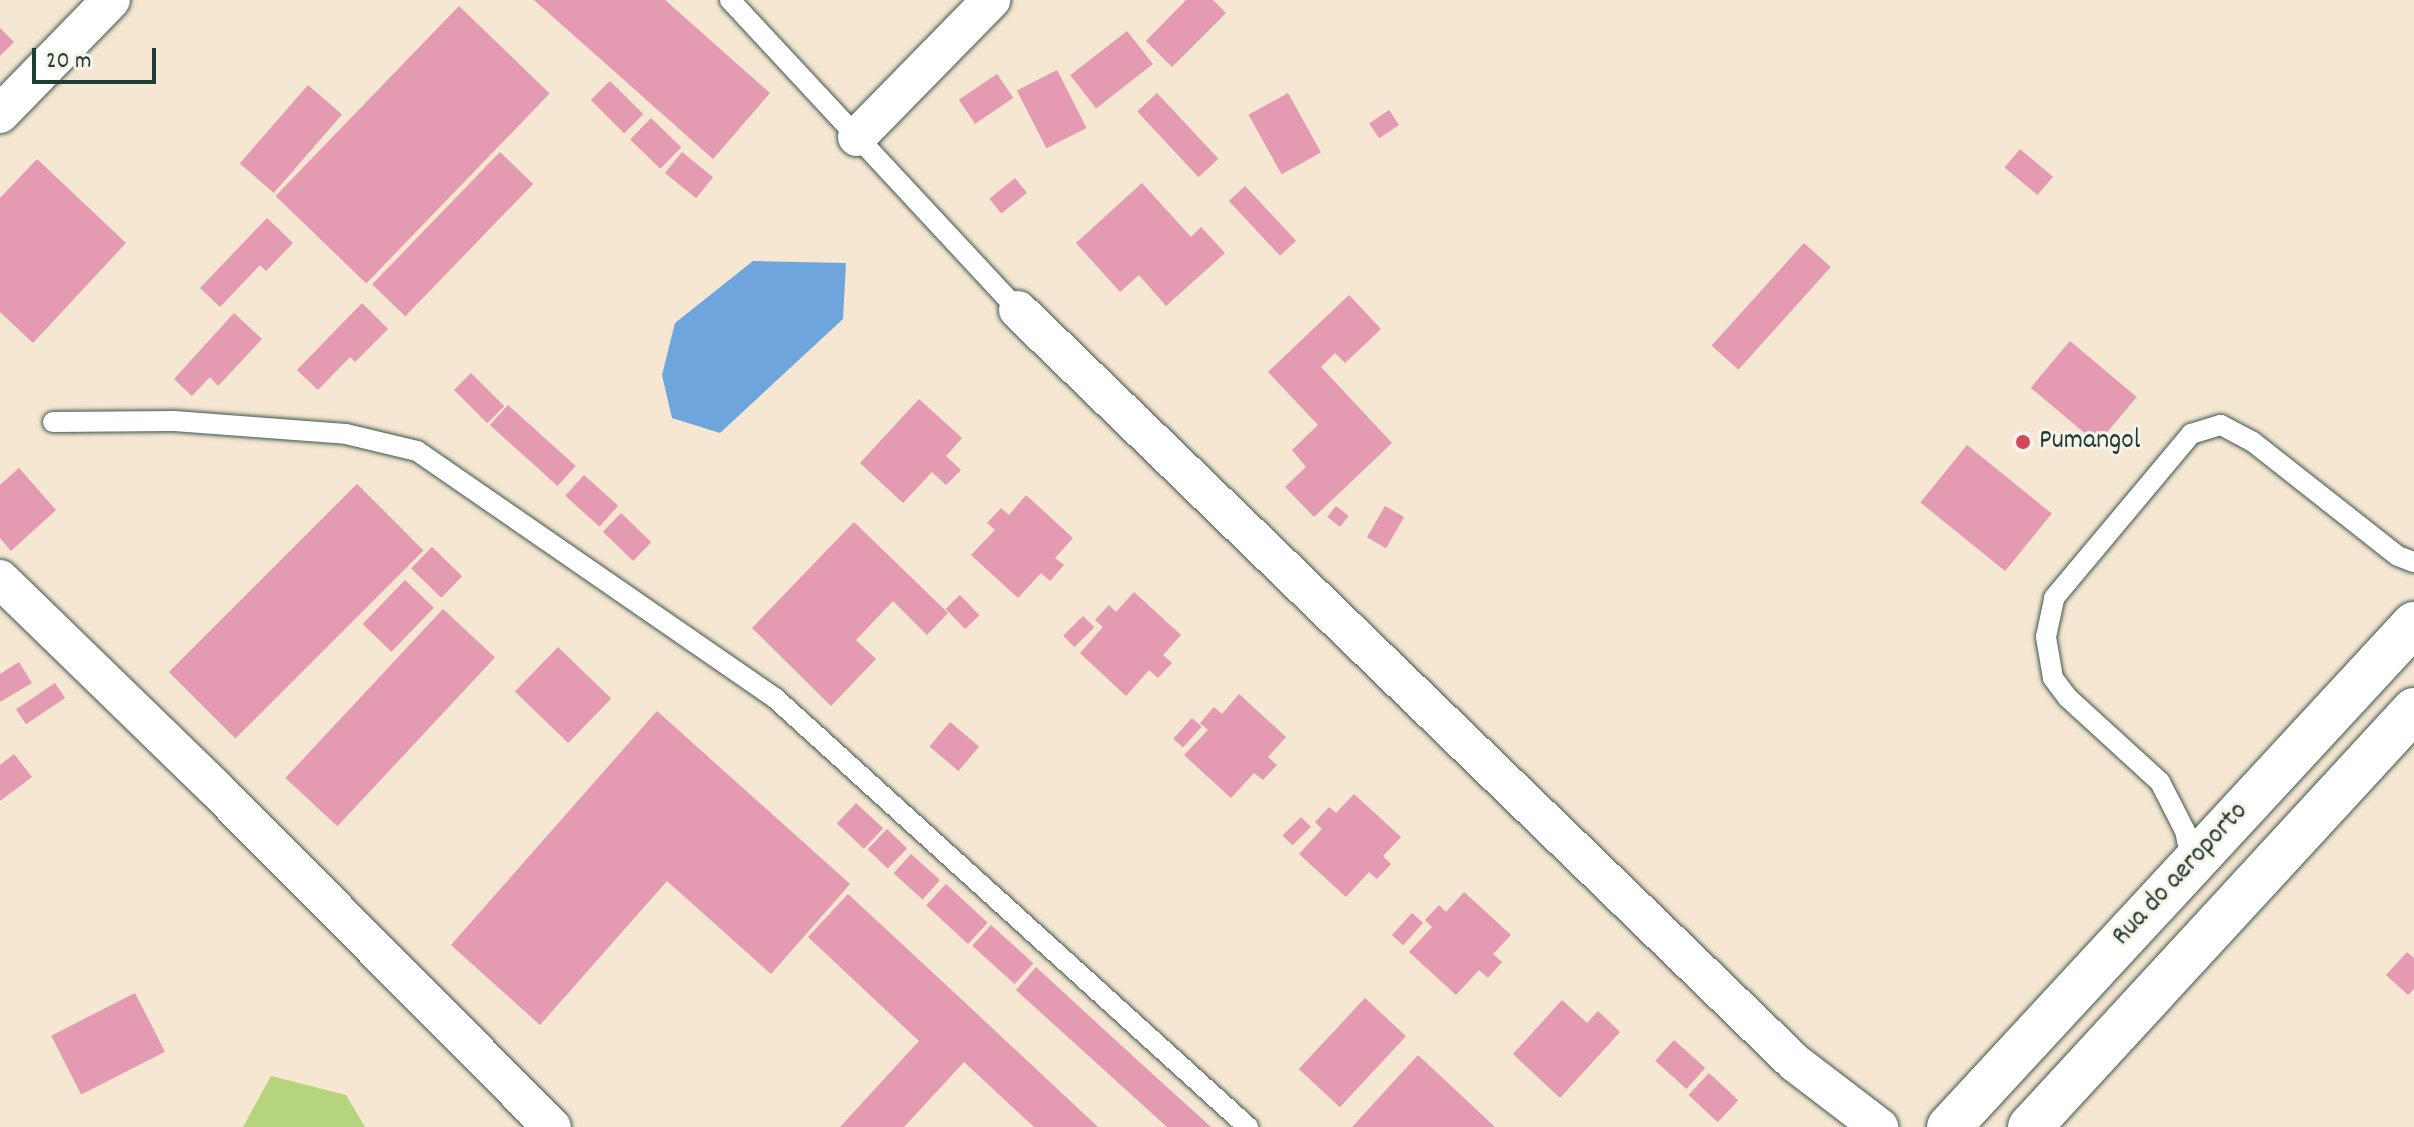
<!DOCTYPE html>
<style>
body{margin:0}
#map{position:relative;width:2414px;height:1127px;overflow:hidden;background:#f5e7d2;font-family:Dekko,sans-serif}
div>[style]{position:absolute}
[style*='--x']{left:calc(var(--x)*1px);top:calc(var(--y)*1px);width:calc(var(--w)*1px);rotate:calc(var(--a)*1deg)}
.green>*{inset:0;background:#b5d47b}
.water>*{inset:0;background:#6da5dc}
.building>*{inset:0;background:#e49ab1;transform-origin:0 0}
.roads{filter:drop-shadow(0 0 2px #3f564c) drop-shadow(0 0 2px #3f564c)}
.lane>*{height:20px;margin:-10px;padding:0 10px;transform-origin:10px;border-radius:10px;background:#fff}
.street>*{height:38px;margin:-19px;padding:0 19px;transform-origin:19px;border-radius:19px;background:#fff}
.secondary>*{height:44px;margin:-22px;padding:0 22px;transform-origin:22px;border-radius:22px;background:#fff}
.dots>*{width:22px;height:22px;translate:-50% -50%;box-sizing:border-box;border:4px solid #f7f3e8;border-radius:50%}
span{translate:-50% -50%;white-space:nowrap;text-align:center;line-height:1.15;-webkit-text-stroke:6px #f7f3e8;paint-order:stroke}
.poi-label{font-size:28px;color:#1f3d34}
.left{translate:0 -50%;text-align:left}
.street-label{font-size:28px;color:#1f3d34}
.scale{position:absolute;left:32px;top:48px;width:124px;height:36px;box-sizing:border-box;border:4px solid #1f3d34;border-top:0;padding-left:10px;font-size:24px;line-height:28px;white-space:nowrap;color:#1f3d34;-webkit-text-stroke:6px #f7f3e8;paint-order:stroke}
</style>
<div id="map">
<div class="green">
<i style="clip-path:polygon(271px 1076px,346px 1095px,365px 1127px,243px 1127px)"></i>
</div>
<div class="water">
<i style="clip-path:polygon(753px 261px,846px 263px,843px 319px,720px 433px,672px 418px,662px 375px,675px 323px)"></i>
</div>
<div class="building">
<i style="clip-path:polygon(534px 0,665px 0,770px 93px,713px 159px)"></i>
<i style="clip-path:polygon(1186px 0,1213px 0,1226px 13px,1172px 67px,1146px 41px)"></i>
<i style="left:459px;top:6px;width:126px;height:264px;rotate:44deg"></i>
<i style="clip-path:polygon(0 28px,14px 42px,0 56px)"></i>
<i style="left:1127px;top:31px;width:42px;height:72px;rotate:52deg"></i>
<i style="left:1057px;top:70px;width:65px;height:45px;rotate:63deg"></i>
<i style="left:997px;top:74px;width:29px;height:46px;rotate:56deg"></i>
<i style="left:610px;top:81px;width:47px;height:27px;rotate:45deg"></i>
<i style="left:308px;top:85px;width:45px;height:104px;rotate:41deg"></i>
<i style="left:1157px;top:93px;width:90px;height:27px;rotate:47deg"></i>
<i style="left:1288px;top:93px;width:68px;height:45px;rotate:61deg"></i>
<i style="left:1389px;top:110px;width:18px;height:24px;rotate:56deg"></i>
<i style="left:651px;top:118px;width:42px;height:30px;rotate:44deg"></i>
<i style="left:2020px;top:149px;width:43px;height:24px;rotate:40deg"></i>
<i style="left:500px;top:152px;width:46px;height:184px;rotate:44deg"></i>
<i style="left:682px;top:152px;width:40px;height:27px;rotate:39deg"></i>
<i style="clip-path:polygon(37px 159px,126px 243px,33px 343px,0 312px,0 198px)"></i>
<i style="left:1015px;top:178px;width:19px;height:33px;rotate:51deg"></i>
<i style="clip-path:polygon(1142px 183px,1191px 237px,1201px 227px,1225px 253px,1166px 306px,1139px 275px,1120px 292px,1076px 243px)"></i>
<i style="left:1245px;top:186px;width:75px;height:22px;rotate:47deg"></i>
<i style="clip-path:polygon(267px 218px,293px 243px,266px 271px,260px 265px,220px 307px,200px 288px)"></i>
<i style="left:1804px;top:243px;width:36px;height:138px;rotate:42deg"></i>
<i style="clip-path:polygon(1349px 295px,1381px 329px,1345px 363px,1335px 353px,1321px 367px,1392px 443px,1314px 517px,1285px 487px,1306px 467px,1292px 450px,1318px 425px,1268px 372px)"></i>
<i style="clip-path:polygon(362px 303px,388px 329px,355px 362px,350px 357px,318px 390px,297px 370px)"></i>
<i style="clip-path:polygon(234px 313px,262px 339px,218px 386px,210px 377px,192px 396px,174px 379px)"></i>
<i style="left:2070px;top:341px;width:87px;height:61px;rotate:40deg"></i>
<i style="left:471px;top:373px;width:47px;height:24px;rotate:45deg"></i>
<i style="clip-path:polygon(919px 399px,962px 438px,946px 456px,961px 470px,946px 485px,932px 472px,903px 503px,860px 463px)"></i>
<i style="left:508px;top:405px;width:91px;height:27px;rotate:42deg"></i>
<i style="left:1967px;top:445px;width:109px;height:74px;rotate:39deg"></i>
<i style="clip-path:polygon(19px 468px,56px 510px,11px 551px,0 538px,0 485px)"></i>
<i style="left:584px;top:475px;width:46px;height:28px;rotate:42deg"></i>
<i style="left:357px;top:484px;width:94px;height:266px;rotate:45deg"></i>
<i style="clip-path:polygon(1026px 495px,1073px 538px,1055px 558px,1064px 565px,1050px 581px,1041px 573px,1018px 598px,971px 555px,995px 530px,987px 523px,1001px 508px,1009px 515px)"></i>
<i style="left:1336px;top:506px;width:16px;height:14px;rotate:38deg"></i>
<i style="left:1385px;top:506px;width:22px;height:36px;rotate:30deg"></i>
<i style="left:621px;top:513px;width:42px;height:26px;rotate:44deg"></i>
<i style="clip-path:polygon(854px 522px,948px 613px,927px 635px,893px 601px,856px 640px,876px 659px,831px 706px,752px 628px)"></i>
<i style="left:432px;top:547px;width:42px;height:30px;rotate:44deg"></i>
<i style="left:405px;top:580px;width:40px;height:61px;rotate:44deg"></i>
<i style="clip-path:polygon(1134px 592px,1181px 635px,1163px 655px,1172px 663px,1158px 678px,1149px 670px,1126px 696px,1080px 653px,1103px 627px,1095px 620px,1109px 605px,1116px 612px)"></i>
<i style="left:960px;top:595px;width:28px;height:20px;rotate:46deg"></i>
<i style="left:443px;top:609px;width:71px;height:231px;rotate:43deg"></i>
<i style="left:1083px;top:616px;width:16px;height:28px;rotate:45deg"></i>
<i style="left:558px;top:647px;width:74px;height:62px;rotate:44deg"></i>
<i style="clip-path:polygon(19px 662px,32px 683px,0 702px,0 674px)"></i>
<i style="left:55px;top:683px;width:18px;height:47px;rotate:56deg"></i>
<i style="clip-path:polygon(1239px 694px,1286px 737px,1268px 757px,1277px 765px,1263px 780px,1254px 773px,1231px 798px,1184px 755px,1208px 730px,1200px 723px,1214px 707px,1222px 714px)"></i>
<i style="clip-path:polygon(657px 711px,850px 884px,771px 974px,667px 881px,540px 1025px,451px 945px)"></i>
<i style="left:1192px;top:718px;width:13px;height:28px;rotate:42deg"></i>
<i style="left:950px;top:722px;width:38px;height:32px;rotate:40deg"></i>
<i style="clip-path:polygon(14px 754px,32px 777px,0 801px,0 765px)"></i>
<i style="clip-path:polygon(1354px 794px,1401px 837px,1383px 856px,1391px 864px,1377px 879px,1369px 872px,1346px 897px,1299px 854px,1322px 829px,1315px 822px,1329px 807px,1336px 813px)"></i>
<i style="left:856px;top:803px;width:37px;height:28px;rotate:43deg"></i>
<i style="left:1301px;top:817px;width:14px;height:26px;rotate:45deg"></i>
<i style="left:887px;top:829px;width:28px;height:28px;rotate:44deg"></i>
<i style="left:911px;top:854px;width:39px;height:26px;rotate:42deg"></i>
<i style="left:946px;top:884px;width:57px;height:29px;rotate:43deg"></i>
<i style="clip-path:polygon(1464px 892px,1511px 935px,1493px 954px,1502px 962px,1488px 978px,1479px 970px,1456px 995px,1409px 952px,1432px 927px,1425px 920px,1439px 905px,1446px 912px)"></i>
<i style="clip-path:polygon(848px 894px,959px 997px,1098px 1127px,1034px 1127px,964px 1062px,904px 1127px,840px 1127px,919px 1041px,808px 937px)"></i>
<i style="left:1412px;top:913px;width:15px;height:30px;rotate:42deg"></i>
<i style="left:991px;top:925px;width:57px;height:28px;rotate:42deg"></i>
<i style="clip-path:polygon(2407px 952px,2414px 958px,2414px 989px,2408px 995px,2386px 975px)"></i>
<i style="clip-path:polygon(1036px 967px,1135px 1058px,1211px 1127px,1167px 1127px,1049px 1020px,1016px 990px)"></i>
<i style="left:135px;top:993px;width:66px;height:94px;rotate:63deg"></i>
<i style="left:1365px;top:998px;width:56px;height:97px;rotate:43deg"></i>
<i style="clip-path:polygon(1562px 1000px,1587px 1023px,1598px 1011px,1620px 1032px,1560px 1098px,1513px 1054px)"></i>
<i style="left:1674px;top:1040px;width:42px;height:28px;rotate:42deg"></i>
<i style="clip-path:polygon(1418px 1055px,1495px 1127px,1352px 1127px)"></i>
<i style="left:1709px;top:1073px;width:40px;height:30px;rotate:43deg"></i>
</div>
<div class="roads">
<div class="lane">
<i style="--x:730;--y:0;--w:423;--a:47.1"></i>
<i style="--x:53;--y:422;--w:121;--a:-0.5"></i>
<i style="--x:174;--y:421;--w:172;--a:4.3"></i>
<i style="--x:346;--y:434;--w:73;--a:13.5"></i>
<i style="--x:417;--y:451;--w:435;--a:34.6"></i>
<i style="--x:775;--y:698;--w:639;--a:42.21"></i>
<i style="--x:2191;--y:861;--w:31;--a:-101"></i>
<i style="--x:2185;--y:831;--w:55;--a:-117"></i>
<i style="--x:2160;--y:782;--w:125;--a:-137.6"></i>
<i style="--x:2068;--y:698;--w:25;--a:-127"></i>
<i style="--x:2053;--y:678;--w:42;--a:-99.7"></i>
<i style="--x:2046;--y:637;--w:40;--a:-78"></i>
<i style="--x:2054;--y:598;--w:214;--a:-50.1"></i>
<i style="--x:2191;--y:434;--w:31;--a:-17"></i>
<i style="--x:2221;--y:425;--w:36;--a:28"></i>
<i style="--x:2253;--y:442;--w:184;--a:38.2"></i>
<i style="--x:2398;--y:556;--w:17;--a:21"></i>
</div>
<div class="street">
<i style="--x:0;--y:114;--w:159;--a:-45.8"></i>
<i style="--x:857;--y:137;--w:192;--a:-45.6"></i>
<i style="--x:1018;--y:310;--w:1082;--a:44.1"></i>
<i style="--x:1795;--y:1063;--w:106;--a:37.3"></i>
<i style="--x:0;--y:579;--w:300;--a:44.2"></i>
<i style="--x:215;--y:788;--w:478;--a:45.2"></i>
</div>
<div class="secondary">
<i style="--x:1949;--y:1127;--w:685;--a:-47.25"></i>
<i style="--x:2030;--y:1127;--w:567;--a:-47.36"></i>
</div>
</div>
<div class="dots">
<i style="left:2023px;top:442px;background:#d1495b"></i>
</div>
<div class="poi-label">
<span class="left" style="left:2039px;top:442px">Pumangol</span>
</div>
<div class="street-label">
<span style="left:2181px;top:875px;rotate:-47deg">Rua do aeroporto</span>
</div>
<div class="scale">20 m</div>
</div>
